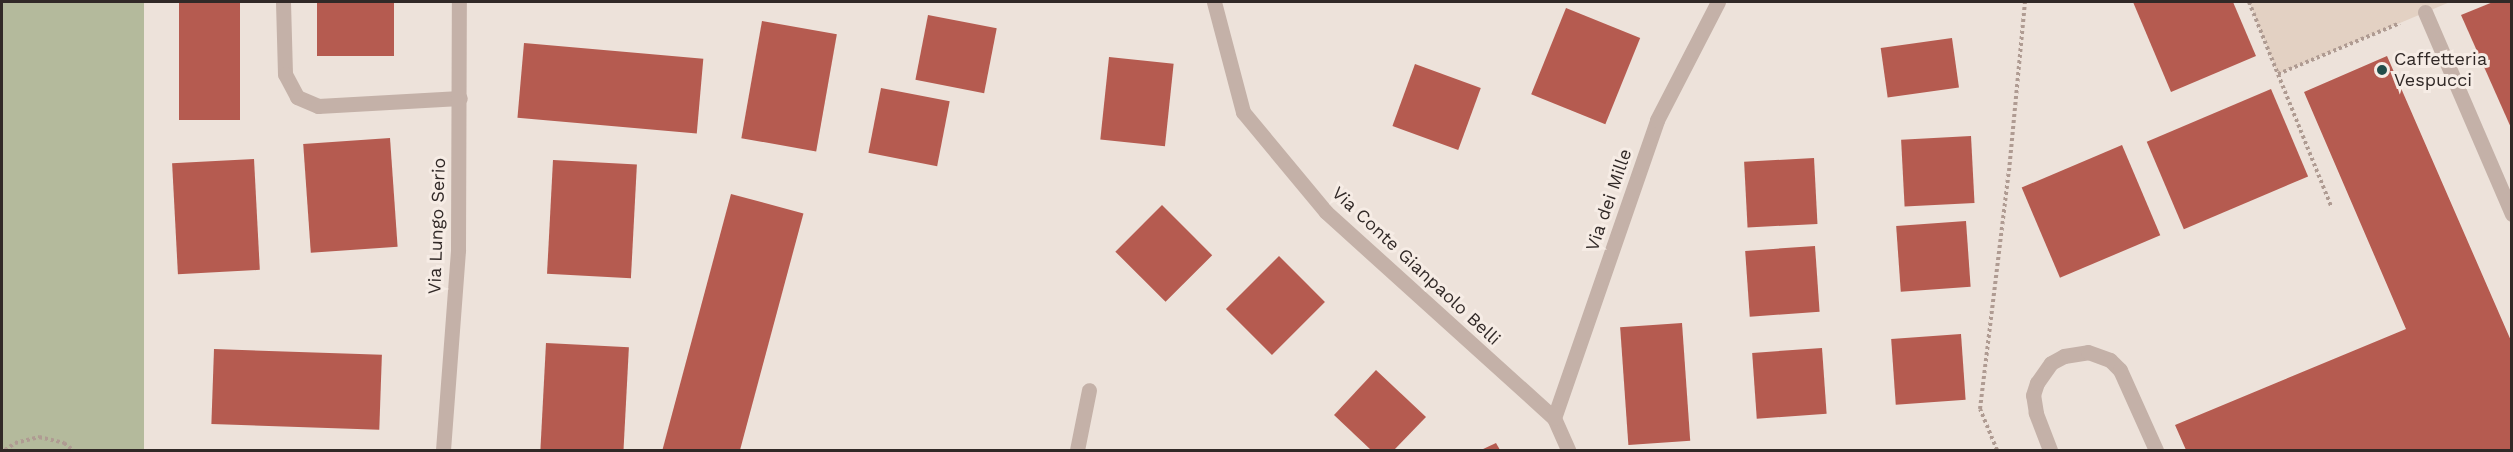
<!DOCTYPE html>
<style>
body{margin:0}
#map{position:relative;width:2513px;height:452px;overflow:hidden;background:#ede2da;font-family:"Work Sans",sans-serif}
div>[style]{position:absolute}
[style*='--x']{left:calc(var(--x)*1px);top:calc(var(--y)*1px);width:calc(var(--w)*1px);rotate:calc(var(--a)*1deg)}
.green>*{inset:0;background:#b4ba9c;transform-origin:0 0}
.plaza>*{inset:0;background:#e3d1c3}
.building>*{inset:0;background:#b55b50;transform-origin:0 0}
.path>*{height:4px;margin-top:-2px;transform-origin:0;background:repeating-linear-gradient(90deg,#af9b92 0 3px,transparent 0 6px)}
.lane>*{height:15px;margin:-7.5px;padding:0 7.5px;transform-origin:7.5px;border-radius:7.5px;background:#c4b1a8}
.street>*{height:15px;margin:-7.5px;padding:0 7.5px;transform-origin:7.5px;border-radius:7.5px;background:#c4b1a8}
.dots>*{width:16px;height:16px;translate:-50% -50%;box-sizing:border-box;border:3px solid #f6ece5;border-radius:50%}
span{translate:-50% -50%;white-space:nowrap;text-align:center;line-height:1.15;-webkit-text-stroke:6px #f6ece5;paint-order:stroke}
.poi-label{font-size:18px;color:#312927}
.left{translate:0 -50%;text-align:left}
.street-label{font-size:18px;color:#312927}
.frame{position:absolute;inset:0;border:3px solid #312927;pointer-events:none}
</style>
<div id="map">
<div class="green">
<i style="left:2px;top:2px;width:142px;height:448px"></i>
</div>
<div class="plaza">
<i style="clip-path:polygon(2249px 2px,2450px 2px,2278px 74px)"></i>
</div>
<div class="building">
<i style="left:179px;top:2px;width:61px;height:118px"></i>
<i style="left:317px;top:2px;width:77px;height:54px"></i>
<i style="clip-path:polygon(2133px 2px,2233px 2px,2256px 56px,2171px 92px)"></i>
<i style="clip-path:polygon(2493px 2px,2512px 2px,2512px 130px,2461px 15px)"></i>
<i style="left:1566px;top:8px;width:80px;height:93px;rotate:22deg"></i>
<i style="left:928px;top:15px;width:70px;height:66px;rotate:11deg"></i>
<i style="left:762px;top:21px;width:76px;height:119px;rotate:10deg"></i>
<i style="left:1952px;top:38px;width:50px;height:72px;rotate:82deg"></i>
<i style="left:524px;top:43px;width:180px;height:75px;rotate:5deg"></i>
<i style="clip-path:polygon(2387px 56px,2512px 343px,2512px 450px,2186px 450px,2175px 425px,2406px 329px,2304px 92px)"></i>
<i style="left:1109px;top:57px;width:65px;height:83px;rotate:6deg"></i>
<i style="left:1415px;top:64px;width:70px;height:66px;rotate:20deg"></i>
<i style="left:881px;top:88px;width:70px;height:66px;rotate:11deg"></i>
<i style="left:2271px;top:89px;width:95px;height:135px;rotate:67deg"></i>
<i style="left:1971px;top:136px;width:67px;height:70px;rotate:87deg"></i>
<i style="left:390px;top:138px;width:109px;height:87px;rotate:86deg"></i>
<i style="left:2122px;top:145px;width:98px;height:109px;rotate:67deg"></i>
<i style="left:1814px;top:158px;width:66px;height:70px;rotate:87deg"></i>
<i style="left:254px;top:159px;width:111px;height:82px;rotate:87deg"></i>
<i style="left:553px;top:160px;width:84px;height:114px;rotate:3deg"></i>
<i style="left:731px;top:194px;width:75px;height:265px;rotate:15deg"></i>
<i style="left:1162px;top:205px;width:71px;height:66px;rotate:45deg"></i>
<i style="left:1966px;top:221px;width:66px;height:70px;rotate:86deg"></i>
<i style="left:1815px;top:246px;width:66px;height:70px;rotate:86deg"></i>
<i style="left:1279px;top:256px;width:65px;height:75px;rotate:45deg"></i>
<i style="left:1682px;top:323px;width:118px;height:62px;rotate:86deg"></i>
<i style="left:1961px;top:334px;width:66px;height:70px;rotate:86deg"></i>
<i style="left:546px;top:343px;width:83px;height:107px;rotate:3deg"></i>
<i style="left:1822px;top:348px;width:66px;height:70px;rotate:86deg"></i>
<i style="left:214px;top:349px;width:168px;height:75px;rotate:2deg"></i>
<i style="clip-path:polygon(1376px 370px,1426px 417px,1394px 450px,1371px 450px,1334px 415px)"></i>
<i style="clip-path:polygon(1496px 443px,1500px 450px,1481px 450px)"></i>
</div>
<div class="path">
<i style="--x:2249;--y:2;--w:220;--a:68.1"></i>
<i style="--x:2278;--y:74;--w:132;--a:-22.7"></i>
<i style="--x:5;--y:450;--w:12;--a:-35"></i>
<i style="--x:15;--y:443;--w:25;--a:-14"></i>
<i style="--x:39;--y:437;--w:26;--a:13"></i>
<i style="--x:64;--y:443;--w:11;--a:38"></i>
<i style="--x:1997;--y:450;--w:44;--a:-112.5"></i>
<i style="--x:1980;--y:409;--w:240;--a:-83.1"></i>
<i style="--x:2009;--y:171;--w:170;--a:-84.6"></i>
</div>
<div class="lane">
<i style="--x:2050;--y:450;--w:40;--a:-111"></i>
<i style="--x:2036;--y:413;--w:18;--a:-99"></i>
<i style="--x:2033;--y:395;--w:13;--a:-72"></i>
<i style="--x:2037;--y:383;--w:24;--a:-55"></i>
<i style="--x:2051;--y:363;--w:15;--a:-28"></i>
<i style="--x:2064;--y:356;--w:24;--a:-9"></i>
<i style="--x:2088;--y:352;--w:23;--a:20"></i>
<i style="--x:2110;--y:360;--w:14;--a:45"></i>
<i style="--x:2120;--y:370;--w:88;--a:65.8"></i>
</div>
<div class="street">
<i style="--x:283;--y:2;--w:72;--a:88.4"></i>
<i style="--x:285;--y:74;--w:26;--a:62"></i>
<i style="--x:297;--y:97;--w:23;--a:23"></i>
<i style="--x:318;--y:106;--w:142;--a:-3.2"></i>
<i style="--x:1214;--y:2;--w:114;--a:75.2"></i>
<i style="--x:1243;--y:112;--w:130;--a:50.3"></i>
<i style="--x:1326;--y:212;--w:307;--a:42.1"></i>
<i style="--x:1554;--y:418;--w:35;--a:66"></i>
<i style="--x:2425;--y:12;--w:220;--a:66.7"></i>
<i style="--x:1554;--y:418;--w:315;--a:-70.9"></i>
<i style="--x:1657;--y:120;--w:133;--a:-62.7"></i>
<i style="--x:443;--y:450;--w:201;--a:-85.7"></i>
<i style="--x:458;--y:250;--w:248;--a:-89.8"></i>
<i style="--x:1077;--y:450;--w:61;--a:-78.7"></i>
</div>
<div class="dots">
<i style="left:2382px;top:70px;background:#224d4a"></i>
</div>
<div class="poi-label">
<span class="left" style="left:2394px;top:70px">Caffetteria<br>Vespucci</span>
</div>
<div class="street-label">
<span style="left:1609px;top:200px;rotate:-71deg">Via dei Mille</span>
<span style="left:437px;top:226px;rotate:-88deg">Via Lungo Serio</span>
<span style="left:1416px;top:266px;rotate:43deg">Via Conte Gianpaolo Belli</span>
</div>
<div class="frame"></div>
</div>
